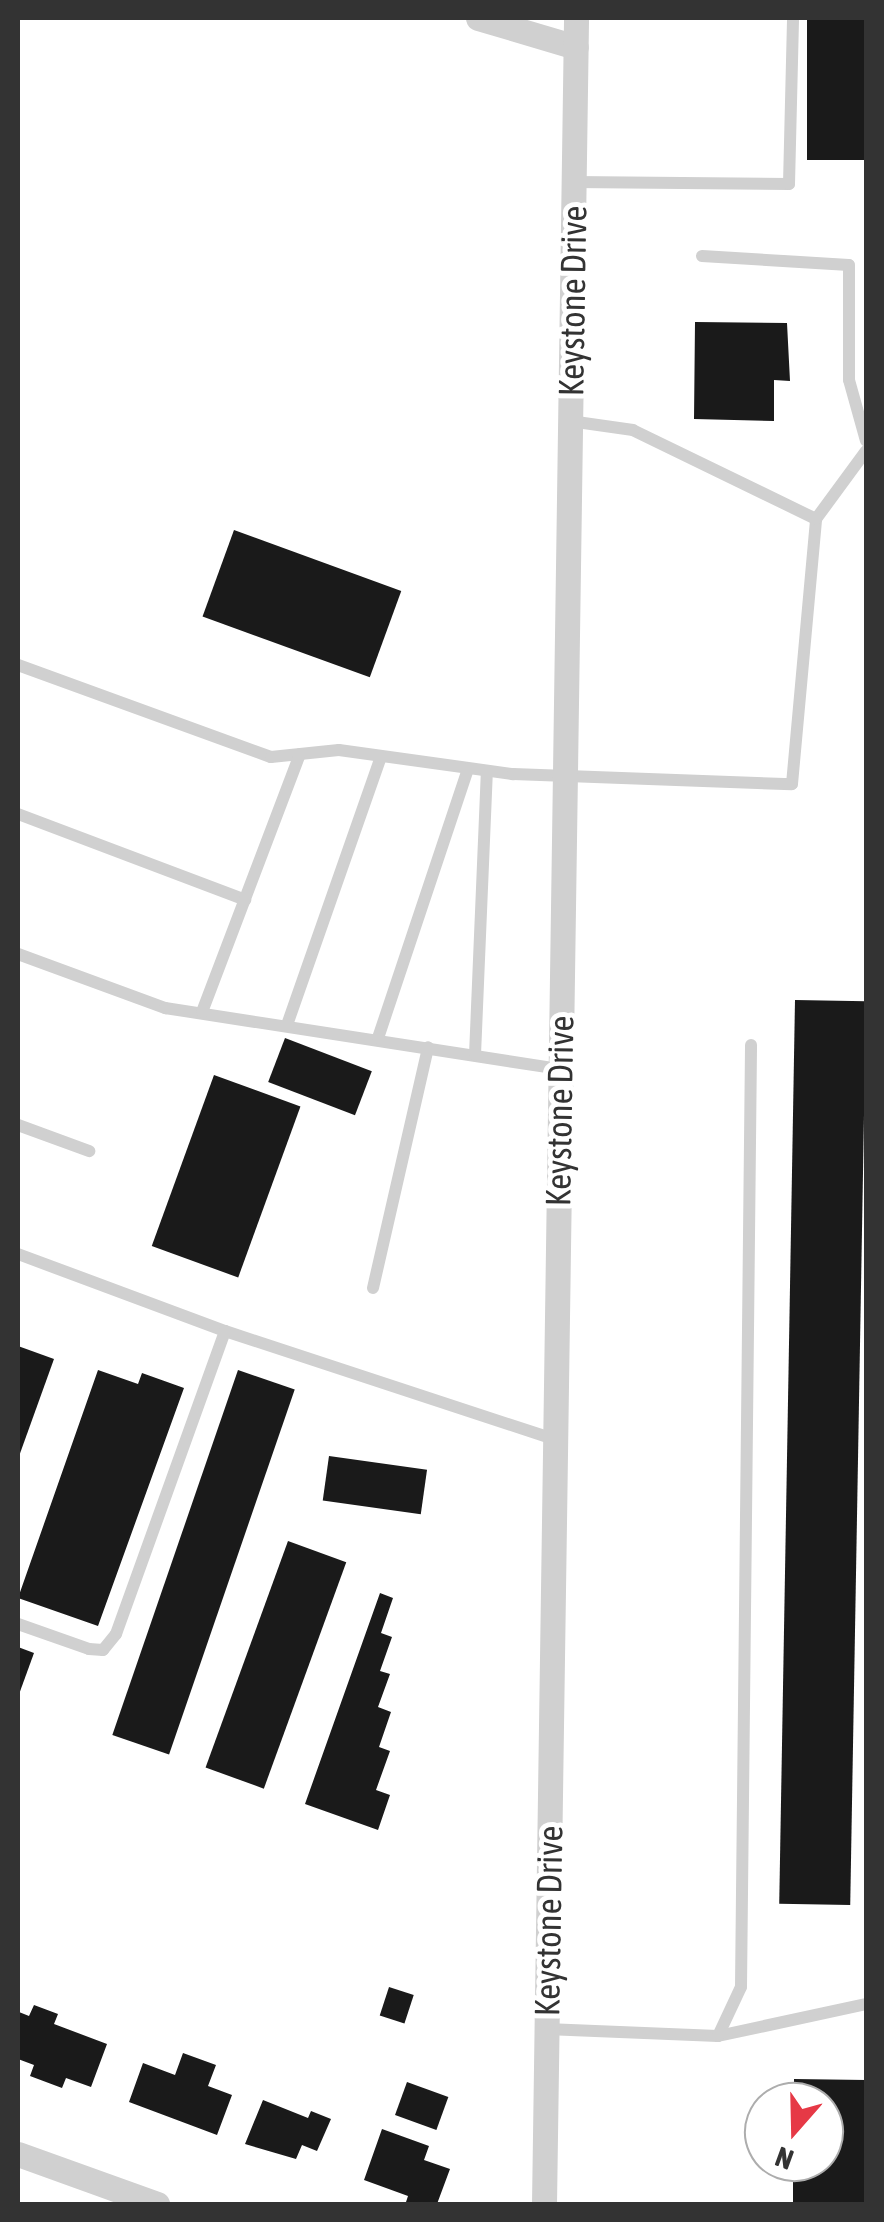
<!DOCTYPE html>
<style>
body{margin:0}
#map{position:relative;width:884px;height:2222px;overflow:hidden;background:#fff;font-family:"Asap Condensed",sans-serif}
div>[style]{position:absolute}
[style*='--x']{left:calc(var(--x)*1px);top:calc(var(--y)*1px);width:calc(var(--w)*1px);rotate:calc(var(--a)*1deg)}
.building>*{inset:0;background:#1a1a1a;transform-origin:0 0}
.service>*{height:12px;margin:-6px;padding:0 6px;transform-origin:6px;border-radius:6px;background:#d0d0d0}
.minor>*{height:25px;margin:-12.5px;padding:0 12.5px;transform-origin:12.5px;border-radius:12.5px;background:#d0d0d0}
span{translate:-50% -50%;white-space:nowrap;text-align:center;line-height:1.15;-webkit-text-stroke:10px #fff;paint-order:stroke}
.street-label{font-size:35px;color:#333}
.frame{position:absolute;inset:0;border:20px solid #333;pointer-events:none}
.north{position:absolute;left:744px;top:2082px;width:100px;height:100px;box-sizing:border-box;background:#fff;border:2px solid #adadad;border-radius:50%;rotate:200deg;font-size:28px;font-weight:700;line-height:40px;text-align:center;color:#333}
.north::after{content:'';display:block;margin:auto;width:35px;height:45px;background:#e63946;clip-path:polygon(50% 0,100% 100%,50% 72%,0 100%)}
</style>
<div id="map">
<div class="building">
<i style="left:807px;top:18px;width:59px;height:142px"></i>
<i style="clip-path:polygon(695px 322px,787px 323px,790px 381px,774px 380px,774px 421px,694px 419px)"></i>
<i style="left:234px;top:530px;width:178px;height:92px;rotate:20deg"></i>
<i style="left:795px;top:1000px;width:71px;height:904px;rotate:1deg"></i>
<i style="left:285px;top:1038px;width:93px;height:47px;rotate:21deg"></i>
<i style="left:214px;top:1075px;width:92px;height:182px;rotate:20deg"></i>
<i style="clip-path:polygon(18px 1346px,54px 1359px,18px 1459px)"></i>
<i style="clip-path:polygon(98px 1370px,138px 1384px,142px 1373px,184px 1388px,98px 1626px,18px 1598px)"></i>
<i style="left:238px;top:1370px;width:60px;height:386px;rotate:19deg"></i>
<i style="left:329px;top:1456px;width:99px;height:45px;rotate:8deg"></i>
<i style="left:288px;top:1541px;width:62px;height:241px;rotate:20deg"></i>
<i style="clip-path:polygon(380px 1593px,393px 1598px,381px 1633px,392px 1637px,380px 1671px,390px 1674px,378px 1707px,391px 1712px,379px 1747px,390px 1751px,376px 1790px,390px 1795px,378px 1830px,305px 1804px)"></i>
<i style="clip-path:polygon(18px 1647px,34px 1653px,18px 1697px)"></i>
<i style="left:389px;top:1987px;width:26px;height:30px;rotate:18deg"></i>
<i style="clip-path:polygon(34px 2005px,58px 2014px,54px 2024px,107px 2044px,91px 2087px,66px 2078px,62px 2088px,30px 2076px,34px 2065px,18px 2059px,18px 2016px,19px 2012px,29px 2016px)"></i>
<i style="clip-path:polygon(183px 2053px,216px 2065px,208px 2086px,232px 2095px,217px 2135px,129px 2102px,143px 2063px,175px 2075px)"></i>
<i style="clip-path:polygon(794px 2079px,866px 2080px,866px 2204px,793px 2204px,793px 2162px,824px 2162px,824px 2102px,794px 2102px)"></i>
<i style="left:407px;top:2082px;width:44px;height:35px;rotate:20deg"></i>
<i style="clip-path:polygon(263px 2100px,308px 2118px,311px 2111px,331px 2119px,317px 2151px,302px 2145px,296px 2159px,245px 2144px)"></i>
<i style="clip-path:polygon(382px 2129px,429px 2146px,424px 2160px,450px 2169px,437px 2204px,413px 2204px,406px 2202px,408px 2196px,364px 2180px)"></i>
</div>
<div class="service">
<i style="--x:573;--y:182;--w:216;--a:0.5"></i>
<i style="--x:789;--y:184;--w:166;--a:-88.6"></i>
<i style="--x:702;--y:256;--w:147;--a:3.5"></i>
<i style="--x:849;--y:265;--w:115;--a:90"></i>
<i style="--x:849;--y:380;--w:63;--a:74.4"></i>
<i style="--x:816;--y:519;--w:84;--a:-53.7"></i>
<i style="--x:18;--y:665;--w:269;--a:20"></i>
<i style="--x:271;--y:757;--w:68;--a:-5.9"></i>
<i style="--x:339;--y:750;--w:176;--a:7.9"></i>
<i style="--x:513;--y:774;--w:279;--a:2.1"></i>
<i style="--x:792;--y:784;--w:266;--a:-84.8"></i>
<i style="--x:816;--y:519;--w:203;--a:-154.1"></i>
<i style="--x:633;--y:430;--w:64;--a:-171.9"></i>
<i style="--x:18;--y:814;--w:243;--a:20.7"></i>
<i style="--x:18;--y:954;--w:157;--a:20.2"></i>
<i style="--x:165;--y:1008;--w:400;--a:8.8"></i>
<i style="--x:202;--y:1012;--w:276;--a:-69.2"></i>
<i style="--x:287;--y:1025;--w:284;--a:-70.7"></i>
<i style="--x:378;--y:1038;--w:284;--a:-71.5"></i>
<i style="--x:475;--y:1055;--w:284;--a:-87.6"></i>
<i style="--x:18;--y:1125;--w:76;--a:20.1"></i>
<i style="--x:18;--y:1254;--w:221;--a:20.4"></i>
<i style="--x:225;--y:1331;--w:346;--a:18.2"></i>
<i style="--x:373;--y:1288;--w:247;--a:-77.1"></i>
<i style="--x:18;--y:1624;--w:75;--a:19.4"></i>
<i style="--x:89;--y:1649;--w:14;--a:4"></i>
<i style="--x:103;--y:1650;--w:21;--a:-51"></i>
<i style="--x:116;--y:1634;--w:322;--a:-70.2"></i>
<i style="--x:546;--y:2029;--w:172;--a:2.3"></i>
<i style="--x:718;--y:2036;--w:151;--a:-12.2"></i>
<i style="--x:718;--y:2036;--w:54;--a:-64.9"></i>
<i style="--x:741;--y:1987;--w:942;--a:-89.39"></i>
</div>
<div class="minor">
<i style="--x:478;--y:18;--w:102;--a:16.5"></i>
<i style="--x:18;--y:2154;--w:148;--a:19.8"></i>
<i style="--x:544;--y:2204;--w:2186;--a:-89.16"></i>
</div>
<div class="street-label">
<span style="left:572px;top:301px;rotate:-89deg">Keystone Drive</span>
<span style="left:559px;top:1111px;rotate:-89deg">Keystone Drive</span>
<span style="left:548px;top:1921px;rotate:-89deg">Keystone Drive</span>
</div>
<div class="frame"></div>
<div class="north">N</div>
</div>
